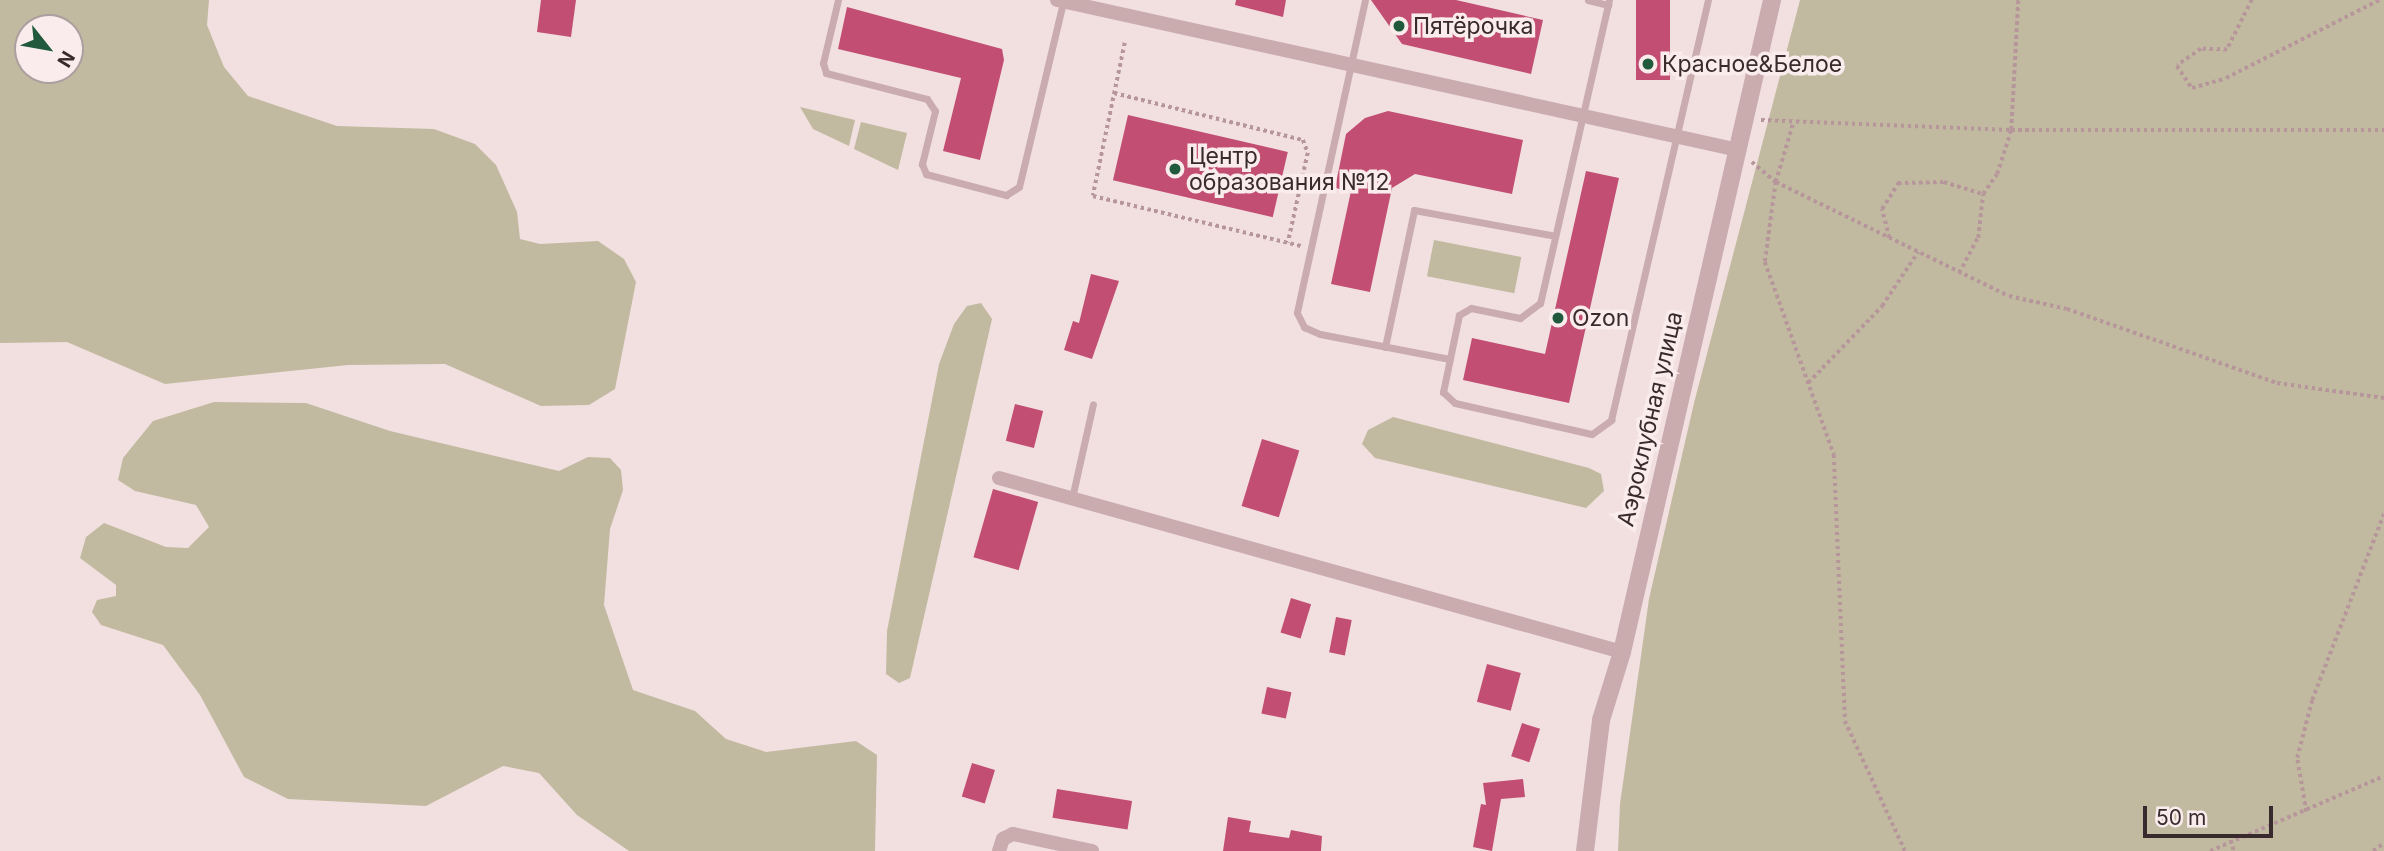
<!DOCTYPE html>
<meta charset="utf-8">
<style>
body{margin:0}
#map{position:relative;width:2384px;height:851px;overflow:hidden;background:#f2e0e0;font-family:Inter,sans-serif}
div>[style]{position:absolute}
[style*='--x']{left:calc(var(--x)*1px);top:calc(var(--y)*1px);width:calc(var(--w)*1px);rotate:calc(var(--a)*1deg)}
.green>*{inset:0;background:#c1baa0;transform-origin:0 0}
.building>*{inset:0;background:#c24e73;transform-origin:0 0}
.path>*{height:3.5px;margin-top:-1.75px;transform-origin:0;background:repeating-linear-gradient(90deg,#b6969a 0 3.5px,transparent 0 7px)}
.service>*{height:7px;margin:-3.5px;padding:0 3.5px;transform-origin:3.5px;border-radius:3.5px;background:#caacaf}
.minor>*{height:14px;margin:-7px;padding:0 7px;transform-origin:7px;border-radius:7px;background:#caacaf}
.tertiary>*{height:18px;margin:-9px;padding:0 9px;transform-origin:9px;border-radius:9px;background:#caacaf}
.dots>*{width:19px;height:19px;translate:-50% -50%;box-sizing:border-box;border:4px solid #faecec;border-radius:50%}
span{translate:-50% -50%;white-space:nowrap;text-align:center;line-height:1.15;-webkit-text-stroke:7px #faecec;paint-order:stroke}
.poi-label{font-size:23px;color:#392a2e}
.left{translate:0 -50%;text-align:left}
.street-label{font-size:23px;color:#392a2e}
.north{position:absolute;left:14px;top:14px;width:70px;height:70px;box-sizing:border-box;background:#faecec;border:2px solid #ad9ea0;border-radius:50%;rotate:121deg;font-size:19px;font-weight:700;line-height:28px;text-align:center;color:#392a2e}
.north::after{content:'';display:block;margin:auto;width:24px;height:32px;background:#21593d;clip-path:polygon(50% 0,100% 100%,50% 72%,0 100%)}
.scale{position:absolute;left:2143px;top:806px;width:130px;height:32px;box-sizing:border-box;border:4px solid #392a2e;border-top:0;padding-left:9px;font-size:21px;line-height:24px;white-space:nowrap;color:#392a2e;-webkit-text-stroke:5px #faecec;paint-order:stroke}
</style>
<div id="map">
<div class="green">
<i style="clip-path:polygon(evenodd,0 0,209px 0,207px 25px,224px 67px,248px 96px,337px 126px,434px 129px,475px 144px,496px 165px,517px 212px,520px 239px,540px 244px,598px 241px,624px 259px,636px 282px,615px 389px,589px 405px,541px 406px,445px 364px,348px 365px,165px 384px,67px 342px,0 343px,0 0,28px 28px,70px 28px,70px 70px,28px 70px,28px 28px)"></i>
<i style="clip-path:polygon(1800px 0,2384px 0,2384px 851px,1618px 851px,1620px 804px,1649px 599px,1694px 403px)"></i>
<i style="clip-path:polygon(800px 107px,855px 120px,849px 146px,813px 129px)"></i>
<i style="clip-path:polygon(861px 122px,907px 133px,898px 170px,854px 149px)"></i>
<i style="left:1434px;top:240px;width:89px;height:37px;rotate:11deg"></i>
<i style="clip-path:polygon(981px 303px,992px 319px,910px 678px,899px 683px,886px 674px,887px 631px,939px 364px,954px 324px,967px 306px)"></i>
<i style="clip-path:polygon(214px 402px,306px 403px,390px 431px,559px 471px,588px 457px,610px 458px,621px 470px,623px 490px,610px 529px,604px 605px,633px 690px,695px 711px,726px 739px,766px 752px,856px 741px,877px 755px,875px 851px,629px 851px,577px 815px,539px 773px,503px 766px,426px 806px,288px 799px,244px 777px,200px 695px,163px 645px,101px 625px,92px 612px,97px 600px,116px 596px,116px 585px,80px 558px,86px 537px,104px 523px,166px 547px,188px 548px,209px 527px,196px 505px,135px 491px,118px 480px,123px 458px,153px 421px)"></i>
<i style="clip-path:polygon(1393px 417px,1589px 468px,1601px 474px,1604px 491px,1586px 508px,1375px 458px,1362px 444px,1368px 430px)"></i>
</div>
<div class="building">
<i style="clip-path:polygon(541px 0,576px 0,571px 37px,537px 32px)"></i>
<i style="clip-path:polygon(1236px 0,1286px 0,1283px 17px,1235px 5px)"></i>
<i style="clip-path:polygon(1371px 0,1456px 0,1543px 20px,1531px 74px,1402px 44px)"></i>
<i style="left:1636px;top:0;width:34px;height:80px"></i>
<i style="clip-path:polygon(847px 7px,1002px 49px,1004px 60px,980px 160px,943px 151px,961px 78px,838px 49px)"></i>
<i style="clip-path:polygon(1388px 111px,1523px 140px,1512px 194px,1415px 174px,1392px 188px,1370px 292px,1331px 284px,1351px 191px,1335px 188px,1346px 134px,1365px 118px)"></i>
<i style="left:1128px;top:115px;width:164px;height:67px;rotate:13deg"></i>
<i style="clip-path:polygon(1586px 171px,1619px 178px,1569px 403px,1463px 380px,1472px 338px,1545px 354px)"></i>
<i style="clip-path:polygon(1091px 274px,1119px 281px,1092px 359px,1064px 350px,1073px 321px,1079px 323px)"></i>
<i style="left:1015px;top:404px;width:29px;height:38px;rotate:14deg"></i>
<i style="left:1262px;top:439px;width:39px;height:70px;rotate:17deg"></i>
<i style="left:993px;top:489px;width:47px;height:71px;rotate:16deg"></i>
<i style="left:1291px;top:598px;width:21px;height:36px;rotate:17deg"></i>
<i style="left:1336px;top:617px;width:16px;height:36px;rotate:11deg"></i>
<i style="left:1487px;top:664px;width:35px;height:39px;rotate:15deg"></i>
<i style="left:1267px;top:687px;width:25px;height:27px;rotate:12deg"></i>
<i style="left:1522px;top:723px;width:19px;height:35px;rotate:18deg"></i>
<i style="left:972px;top:763px;width:24px;height:35px;rotate:17deg"></i>
<i style="clip-path:polygon(1523px 779px,1525px 797px,1501px 799px,1492px 851px,1473px 847px,1481px 804px,1486px 805px,1483px 783px)"></i>
<i style="left:1057px;top:789px;width:76px;height:29px;rotate:9deg"></i>
<i style="clip-path:polygon(1228px 817px,1251px 821px,1249px 832px,1289px 838px,1291px 830px,1322px 836px,1321px 851px,1223px 851px)"></i>
</div>
<div class="path">
<i style="--x:2252;--y:0;--w:56;--a:116.6"></i>
<i style="--x:2227;--y:50;--w:26;--a:-178"></i>
<i style="--x:2201;--y:49;--w:29;--a:145"></i>
<i style="--x:2177;--y:66;--w:27;--a:56"></i>
<i style="--x:2192;--y:88;--w:35;--a:-16"></i>
<i style="--x:2226;--y:78;--w:172;--a:-27"></i>
<i style="--x:1125;--y:43;--w:156;--a:101.8"></i>
<i style="--x:1093;--y:196;--w:214;--a:13.5"></i>
<i style="--x:1114;--y:93;--w:195;--a:14"></i>
<i style="--x:1303;--y:140;--w:14;--a:69"></i>
<i style="--x:1308;--y:153;--w:92;--a:102.5"></i>
<i style="--x:1761;--y:120;--w:250;--a:2.3"></i>
<i style="--x:2011;--y:130;--w:373;--a:0"></i>
<i style="--x:1793;--y:125;--w:59;--a:106.6"></i>
<i style="--x:1776;--y:182;--w:81;--a:97.8"></i>
<i style="--x:1765;--y:262;--w:205;--a:70.3"></i>
<i style="--x:1834;--y:455;--w:266;--a:87.6"></i>
<i style="--x:1845;--y:721;--w:143;--a:65.2"></i>
<i style="--x:1752;--y:162;--w:31;--a:40"></i>
<i style="--x:1776;--y:182;--w:259;--a:26.1"></i>
<i style="--x:2009;--y:296;--w:59;--a:12.6"></i>
<i style="--x:2067;--y:309;--w:223;--a:19.4"></i>
<i style="--x:2277;--y:383;--w:108;--a:8"></i>
<i style="--x:1889;--y:238;--w:30;--a:-104"></i>
<i style="--x:1882;--y:209;--w:31;--a:-58"></i>
<i style="--x:1898;--y:183;--w:46;--a:-1.2"></i>
<i style="--x:1944;--y:182;--w:41;--a:17.1"></i>
<i style="--x:1983;--y:194;--w:24;--a:-55"></i>
<i style="--x:1997;--y:174;--w:46;--a:-72.3"></i>
<i style="--x:2011;--y:130;--w:130;--a:-86.9"></i>
<i style="--x:1959;--y:273;--w:40;--a:-62"></i>
<i style="--x:1978;--y:238;--w:44;--a:-83.5"></i>
<i style="--x:1808;--y:383;--w:107;--a:-46.1"></i>
<i style="--x:1882;--y:306;--w:65;--a:-56.3"></i>
<i style="--x:2306;--y:812;--w:55;--a:-99.5"></i>
<i style="--x:2297;--y:758;--w:60;--a:-75.5"></i>
<i style="--x:2312;--y:700;--w:200;--a:-68.9"></i>
<i style="--x:2231;--y:840;--w:11;--a:75"></i>
<i style="--x:2210;--y:851;--w:189;--a:-23.3"></i>
<i style="--x:2373;--y:851;--w:14;--a:-36"></i>
</div>
<div class="service">
<i style="--x:838;--y:0;--w:65;--a:103.4"></i>
<i style="--x:823;--y:63;--w:10;--a:73"></i>
<i style="--x:826;--y:73;--w:104;--a:14.4"></i>
<i style="--x:927;--y:99;--w:14;--a:56"></i>
<i style="--x:935;--y:111;--w:55;--a:103.8"></i>
<i style="--x:922;--y:164;--w:11;--a:68"></i>
<i style="--x:926;--y:174;--w:83;--a:14.7"></i>
<i style="--x:1006;--y:195;--w:15;--a:-32"></i>
<i style="--x:1019;--y:187;--w:190;--a:-76.6"></i>
<i style="--x:1365;--y:0;--w:320;--a:102.3"></i>
<i style="--x:1297;--y:313;--w:16;--a:63"></i>
<i style="--x:1304;--y:327;--w:17;--a:24"></i>
<i style="--x:1320;--y:334;--w:132;--a:10.9"></i>
<i style="--x:1588;--y:0;--w:21;--a:14"></i>
<i style="--x:1609;--y:0;--w:311;--a:102.8"></i>
<i style="--x:1540;--y:303;--w:25;--a:143"></i>
<i style="--x:1520;--y:318;--w:50;--a:-168.5"></i>
<i style="--x:1471;--y:308;--w:14;--a:150"></i>
<i style="--x:1459;--y:315;--w:79;--a:101.7"></i>
<i style="--x:1443;--y:392;--w:16;--a:43"></i>
<i style="--x:1455;--y:403;--w:140;--a:12.8"></i>
<i style="--x:1592;--y:434;--w:24;--a:-36"></i>
<i style="--x:1611;--y:420;--w:431;--a:-77"></i>
<i style="--x:1385;--y:347;--w:140;--a:-78"></i>
<i style="--x:1414;--y:210;--w:143;--a:10.4"></i>
<i style="--x:1072;--y:498;--w:96;--a:-77.4"></i>
</div>
<div class="minor">
<i style="--x:1057;--y:0;--w:697;--a:12.42"></i>
<i style="--x:999;--y:478;--w:647;--a:15.6"></i>
<i style="--x:999;--y:851;--w:13;--a:-72"></i>
<i style="--x:1003;--y:839;--w:11;--a:-27"></i>
<i style="--x:1013;--y:834;--w:81;--a:12.1"></i>
</div>
<div class="tertiary">
<i style="--x:1585;--y:851;--w:132;--a:-83"></i>
<i style="--x:1601;--y:720;--w:71;--a:-72.8"></i>
<i style="--x:1622;--y:652;--w:669;--a:-77.04"></i>
</div>
<div class="dots">
<i style="left:1399px;top:26px;background:#21593d"></i>
<i style="left:1648px;top:64px;background:#21593d"></i>
<i style="left:1175px;top:169px;background:#21593d"></i>
<i style="left:1558px;top:318px;background:#21593d"></i>
</div>
<div class="poi-label">
<span class="left" style="left:1413px;top:26px">Пятёрочка</span>
<span class="left" style="left:1662px;top:64px">Красное&amp;Белое</span>
<span class="left" style="left:1189px;top:169px">Центр<br>образования №12</span>
<span class="left" style="left:1572px;top:318px">Ozon</span>
</div>
<div class="street-label">
<span style="left:1650px;top:419px;rotate:-77deg">Аэроклубная улица</span>
</div>
<div class="north">N</div>
<div class="scale">50 m</div>
</div>
